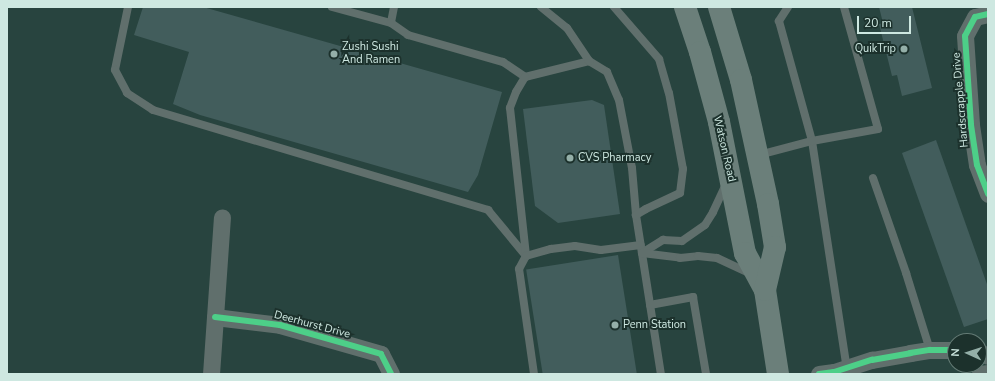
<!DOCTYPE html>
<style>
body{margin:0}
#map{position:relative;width:995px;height:381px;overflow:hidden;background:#28443f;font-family:"Nunito Sans",sans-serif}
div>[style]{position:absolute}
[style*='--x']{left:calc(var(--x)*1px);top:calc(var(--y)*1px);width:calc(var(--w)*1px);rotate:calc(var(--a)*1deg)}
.building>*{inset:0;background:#425d5c;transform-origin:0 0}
.lane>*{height:8px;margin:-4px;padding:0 4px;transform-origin:4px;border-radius:4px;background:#606f6c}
.street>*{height:17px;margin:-8.5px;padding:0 8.5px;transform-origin:8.5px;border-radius:8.5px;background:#606f6c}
.primary>*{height:22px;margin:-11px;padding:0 11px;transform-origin:11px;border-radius:11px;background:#6b7f7a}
.cycleway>*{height:6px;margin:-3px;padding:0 3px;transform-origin:3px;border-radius:3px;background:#4dcf88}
.dots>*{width:11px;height:11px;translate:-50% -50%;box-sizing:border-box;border:2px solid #1c312c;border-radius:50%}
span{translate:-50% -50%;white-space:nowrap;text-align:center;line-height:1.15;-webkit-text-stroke:4px #1c312c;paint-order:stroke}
.poi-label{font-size:11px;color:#cee8e1}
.left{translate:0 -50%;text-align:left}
.right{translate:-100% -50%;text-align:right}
.street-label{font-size:11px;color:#cee8e1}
.frame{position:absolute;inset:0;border:8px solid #cee8e1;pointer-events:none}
.north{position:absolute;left:947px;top:333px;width:40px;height:40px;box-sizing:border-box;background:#1c312c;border:1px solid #637a74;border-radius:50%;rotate:273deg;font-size:11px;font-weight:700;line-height:16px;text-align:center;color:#cee8e1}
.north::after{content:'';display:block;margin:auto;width:14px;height:18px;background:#94afa8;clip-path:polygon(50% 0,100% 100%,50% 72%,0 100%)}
.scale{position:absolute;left:857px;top:16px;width:54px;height:18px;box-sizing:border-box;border:2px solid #cee8e1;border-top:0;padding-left:5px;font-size:12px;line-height:14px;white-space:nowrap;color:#cee8e1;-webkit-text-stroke:3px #1c312c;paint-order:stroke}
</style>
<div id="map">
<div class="building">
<i style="clip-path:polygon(143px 7px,203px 7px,502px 92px,478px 175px,468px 192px,200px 115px,173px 104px,189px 52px,134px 35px)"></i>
<i style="clip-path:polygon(879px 7px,912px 7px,932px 88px,902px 96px,897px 75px,892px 76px,879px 24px,883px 23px)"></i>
<i style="clip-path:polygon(592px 100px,604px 105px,620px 214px,558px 223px,535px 206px,523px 109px)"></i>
<i style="clip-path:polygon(936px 140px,988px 287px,988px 319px,964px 327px,902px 153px)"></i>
<i style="left:618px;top:255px;width:120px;height:93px;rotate:81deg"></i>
</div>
<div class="lane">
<i style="--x:128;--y:7;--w:64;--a:101.7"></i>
<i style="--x:115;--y:70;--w:26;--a:62"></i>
<i style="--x:127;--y:93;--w:31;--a:33"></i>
<i style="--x:153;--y:110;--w:350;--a:16.6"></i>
<i style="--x:488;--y:210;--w:60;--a:50.4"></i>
<i style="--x:332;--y:7;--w:61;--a:15.2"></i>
<i style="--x:394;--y:7;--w:16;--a:101"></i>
<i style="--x:391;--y:23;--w:21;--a:35"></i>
<i style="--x:408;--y:35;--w:99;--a:15.9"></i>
<i style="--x:503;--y:62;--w:27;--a:34"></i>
<i style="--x:525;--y:77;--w:66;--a:-14"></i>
<i style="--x:589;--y:61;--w:21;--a:31"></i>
<i style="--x:607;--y:72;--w:30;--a:67"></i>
<i style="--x:619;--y:100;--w:69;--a:79.2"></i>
<i style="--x:632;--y:168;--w:47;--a:85.1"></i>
<i style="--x:636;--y:215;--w:161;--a:81.1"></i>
<i style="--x:541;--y:7;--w:33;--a:39"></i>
<i style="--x:567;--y:28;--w:40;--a:56"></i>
<i style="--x:614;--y:7;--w:69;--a:49.1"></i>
<i style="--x:659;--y:59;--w:35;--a:74"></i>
<i style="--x:669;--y:93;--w:77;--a:79.6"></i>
<i style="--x:683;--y:169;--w:24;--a:97"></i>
<i style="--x:680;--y:193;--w:38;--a:155"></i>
<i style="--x:646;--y:209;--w:12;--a:149"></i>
<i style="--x:788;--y:7;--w:17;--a:123"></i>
<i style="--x:779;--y:21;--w:124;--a:74.6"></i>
<i style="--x:812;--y:141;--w:231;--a:81.3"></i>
<i style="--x:525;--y:77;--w:17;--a:121"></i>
<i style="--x:516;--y:92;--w:17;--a:111"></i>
<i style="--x:510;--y:108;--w:148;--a:83.8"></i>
<i style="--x:759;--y:155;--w:55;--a:-14.8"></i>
<i style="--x:812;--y:141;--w:67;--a:-10.3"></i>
<i style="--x:878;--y:129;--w:127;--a:-105.6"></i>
<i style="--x:873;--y:178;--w:101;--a:70.8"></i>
<i style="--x:906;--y:273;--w:81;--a:72.7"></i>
<i style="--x:642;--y:253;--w:25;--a:-32"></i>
<i style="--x:663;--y:240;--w:19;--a:3"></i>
<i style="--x:682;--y:241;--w:28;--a:-35"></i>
<i style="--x:705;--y:225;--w:15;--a:-58"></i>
<i style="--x:713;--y:212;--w:31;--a:-65"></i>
<i style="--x:642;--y:253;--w:38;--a:7"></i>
<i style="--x:680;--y:258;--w:18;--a:-6"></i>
<i style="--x:698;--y:256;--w:19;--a:6"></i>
<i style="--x:717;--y:258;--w:38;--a:25"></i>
<i style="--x:650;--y:305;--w:44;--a:-10.5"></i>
<i style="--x:693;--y:297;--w:78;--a:80.4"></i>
<i style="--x:534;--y:374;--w:106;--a:-98.1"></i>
<i style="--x:519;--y:269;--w:15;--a:-62"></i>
<i style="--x:526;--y:256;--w:26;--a:-16"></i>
<i style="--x:551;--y:249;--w:24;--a:-7"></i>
<i style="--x:575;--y:246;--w:26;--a:9"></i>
<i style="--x:601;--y:250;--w:40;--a:-7.1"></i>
</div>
<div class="street">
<i style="--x:988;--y:14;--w:13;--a:167"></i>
<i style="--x:975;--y:17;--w:21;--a:118"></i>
<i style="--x:965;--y:36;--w:89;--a:86.1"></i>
<i style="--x:971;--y:125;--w:40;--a:81.5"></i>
<i style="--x:977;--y:165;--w:31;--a:69"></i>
<i style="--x:215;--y:317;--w:65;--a:7"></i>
<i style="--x:280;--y:325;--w:105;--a:16"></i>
<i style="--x:381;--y:354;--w:22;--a:63"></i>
<i style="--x:979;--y:352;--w:10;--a:24"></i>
<i style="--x:211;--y:374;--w:157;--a:-86"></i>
<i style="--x:819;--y:374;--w:15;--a:-8"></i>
<i style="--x:834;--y:372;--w:40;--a:-18"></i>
<i style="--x:872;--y:360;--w:39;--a:-10"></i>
<i style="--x:910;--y:353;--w:20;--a:-9"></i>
<i style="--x:930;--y:350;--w:25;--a:0"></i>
<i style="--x:980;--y:374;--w:8;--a:-7"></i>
</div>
<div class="primary">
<i style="--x:685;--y:7;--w:47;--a:71.6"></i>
<i style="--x:700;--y:52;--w:73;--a:74.8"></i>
<i style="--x:719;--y:122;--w:134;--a:78.8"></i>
<i style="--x:745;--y:253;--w:42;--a:61.6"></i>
<i style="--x:765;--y:290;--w:85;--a:81.2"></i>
<i style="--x:719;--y:7;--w:76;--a:73.2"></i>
<i style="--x:741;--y:80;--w:127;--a:77.7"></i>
<i style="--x:768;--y:204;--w:44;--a:80.8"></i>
<i style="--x:775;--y:247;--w:44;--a:103.1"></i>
</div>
<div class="cycleway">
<i style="--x:988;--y:14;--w:13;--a:167"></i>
<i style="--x:975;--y:17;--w:21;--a:118"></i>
<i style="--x:965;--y:36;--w:89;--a:86.1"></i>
<i style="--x:971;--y:125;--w:40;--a:81.5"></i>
<i style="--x:977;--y:165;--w:31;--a:69"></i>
<i style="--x:215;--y:317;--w:65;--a:7"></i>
<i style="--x:280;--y:325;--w:105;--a:16"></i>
<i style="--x:381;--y:354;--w:22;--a:63"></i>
<i style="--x:819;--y:374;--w:15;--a:-8"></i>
<i style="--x:834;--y:372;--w:40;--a:-18"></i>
<i style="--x:872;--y:360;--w:39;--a:-10"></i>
<i style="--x:910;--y:353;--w:20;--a:-9"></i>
<i style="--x:930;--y:350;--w:25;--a:0"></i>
</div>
<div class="dots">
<i style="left:904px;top:49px;background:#94afa8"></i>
<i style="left:334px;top:54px;background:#94afa8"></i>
<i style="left:570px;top:158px;background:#94afa8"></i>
<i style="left:615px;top:325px;background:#94afa8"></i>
</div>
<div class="poi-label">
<span class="left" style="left:342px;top:54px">Zushi Sushi<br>And Ramen</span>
<span class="right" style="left:896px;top:49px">QuikTrip</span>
<span class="left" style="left:578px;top:158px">CVS Pharmacy</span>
<span class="left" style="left:623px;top:325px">Penn Station</span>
</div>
<div class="street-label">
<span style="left:961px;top:100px;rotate:-95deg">Hardscrapple Drive</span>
<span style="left:724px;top:149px;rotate:77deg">Watson Road</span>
<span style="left:312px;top:325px;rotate:15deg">Deerhurst Drive</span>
</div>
<div class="frame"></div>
<div class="north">N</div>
<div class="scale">20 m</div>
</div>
